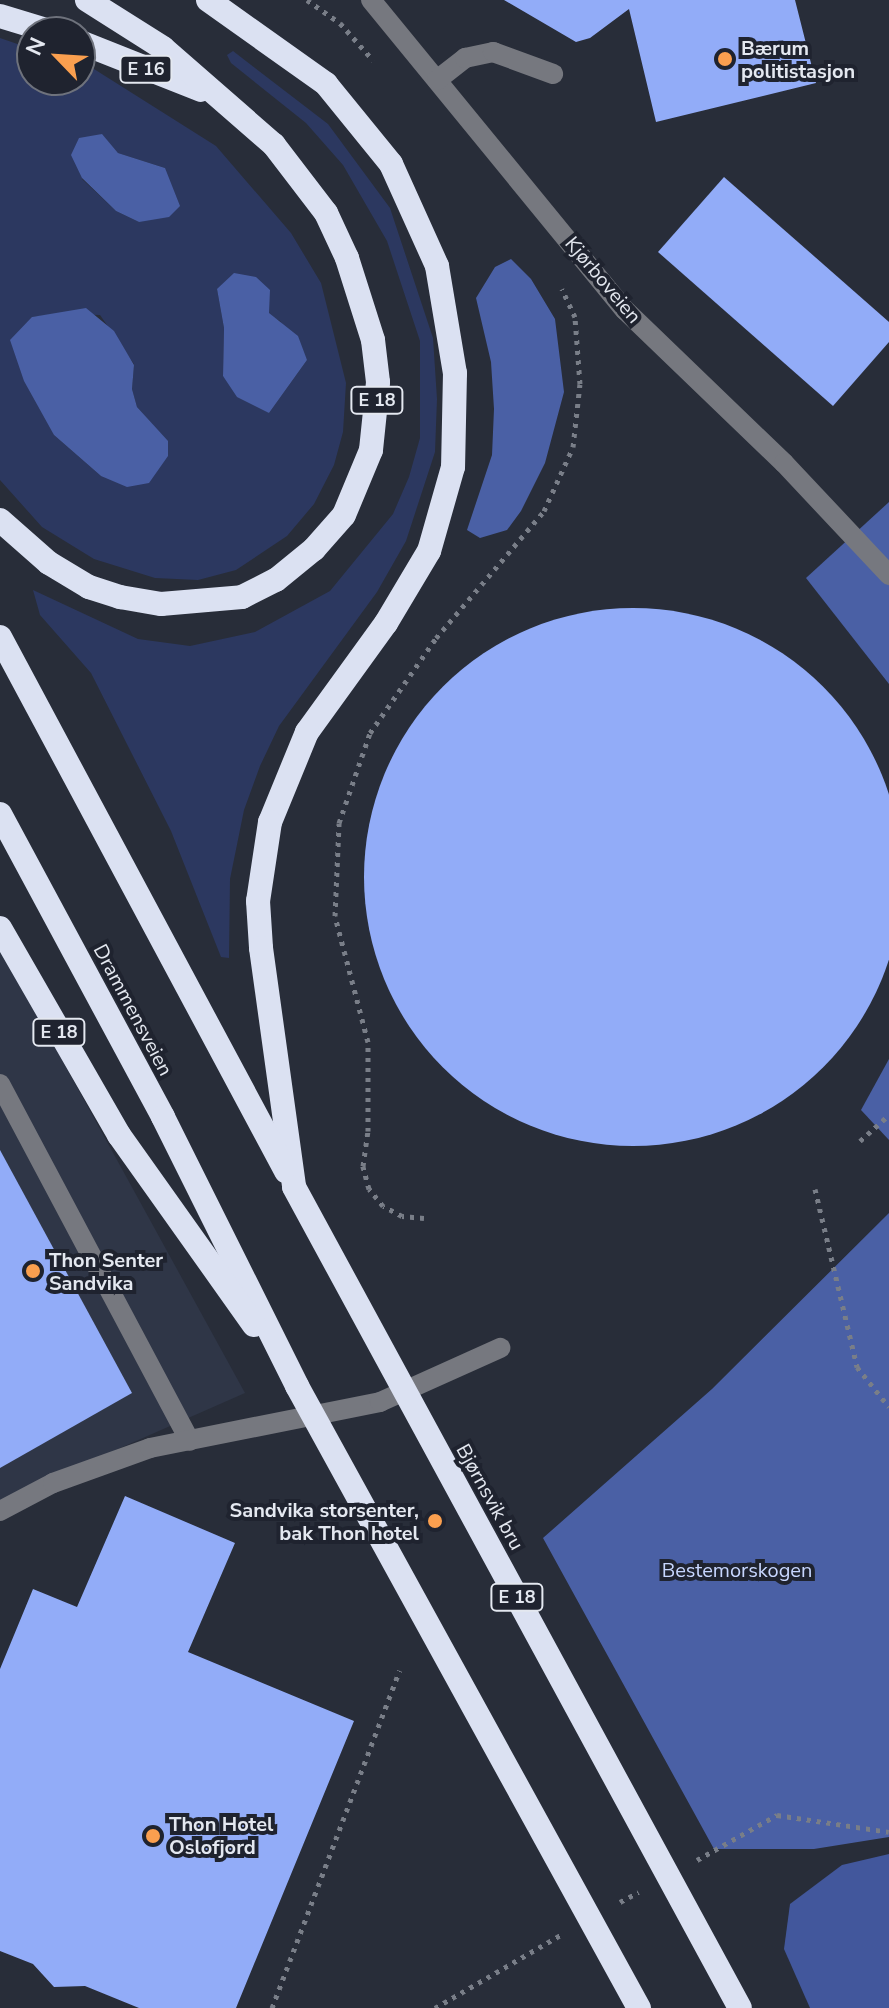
<!DOCTYPE html>
<meta charset="utf-8">
<style>
body{margin:0}
#map{position:relative;width:889px;height:2008px;overflow:hidden;background:#282d39;font-family:"Nunito Sans",sans-serif}
div>[style]{position:absolute}
[style*='--x']{left:calc(var(--x)*1px);top:calc(var(--y)*1px);width:calc(var(--w)*1px);rotate:calc(var(--a)*1deg)}
.built>*{inset:0;background:#2f3647}
.green>*{inset:0;background:#2c3860}
.forest>*{inset:0;background:#4a60a5}
.water>*{inset:0;background:#42579c}
.building>*{inset:0;background:#92acf8}
.round{border-radius:50%}
.path>*{height:5px;margin-top:-2.5px;transform-origin:0;background:repeating-linear-gradient(90deg,#797e88 0 4px,transparent 0 10px)}
.minor>*{height:20px;margin:-10px;padding:0 10px;transform-origin:10px;border-radius:10px;background:#76787f}
.highway>*{height:24px;margin:-12px;padding:0 12px;transform-origin:12px;border-radius:12px;background:#dbe1f2}
.highway-bridge>*{height:24px;margin:-12px;padding:0 12px;transform-origin:12px;border-radius:12px;background:#dbe1f2}
.dots>*{width:22px;height:22px;translate:-50% -50%;box-sizing:border-box;border:4px solid #1f232f;border-radius:50%}
span{translate:-50% -50%;white-space:nowrap;text-align:center;line-height:1.15;-webkit-text-stroke:8px #1f232f;paint-order:stroke}
.shield-label span{padding:2px 6px;background:#1f232f;border:2px solid;border-radius:6px;-webkit-text-stroke-width:0}
.shield-label{font-size:18px;color:#e4e8f0;font-weight:700}
.poi-label{font-size:20px;color:#e4e8f0;font-weight:700}
.left{translate:0 -50%;text-align:left}
.right{translate:-100% -50%;text-align:right}
.street-label{font-size:20px;color:#e4e8f0}
.park-label{font-size:20px;color:#c8d7ff}
.north{position:absolute;left:16px;top:16px;width:80px;height:80px;box-sizing:border-box;background:#1f232f;border:2px solid #6e727c;border-radius:50%;rotate:295deg;font-size:22px;font-weight:700;line-height:32px;text-align:center;color:#e4e8f0}
.north::after{content:'';display:block;margin:auto;width:28px;height:36px;background:#fa9f4f;clip-path:polygon(50% 0,100% 100%,50% 72%,0 100%)}
</style>
<div id="map">
<div class="built">
<i style="clip-path:polygon(0 947px,245px 1393px,0 1501px)"></i>
</div>
<div class="green">
<i style="clip-path:polygon(evenodd,0 38px,32px 49px,32px 80px,80px 80px,80px 64px,94px 69px,216px 146px,291px 233px,321px 283px,346px 383px,343px 432px,334px 465px,314px 504px,287px 536px,236px 570px,198px 580px,155px 578px,94px 559px,42px 527px,0 480px,0 38px,101px 134px,118px 153px,165px 168px,139px 222px,116px 211px,82px 179px,101px 134px,0 38px,217px 289px,280px 321px,307px 360px,269px 413px,223px 376px,224px 328px,217px 289px,0 38px,56px 314px,100px 315px,134px 364px,132px 389px,137px 407px,152px 424px,101px 476px,54px 435px,32px 317px,56px 314px)"></i>
<i style="clip-path:polygon(233px 51px,328px 124px,390px 208px,433px 338px,437px 399px,435px 452px,406px 541px,377px 592px,279px 726px,260px 766px,244px 810px,230px 879px,229px 958px,221px 957px,171px 831px,91px 673px,40px 615px,33px 590px,138px 639px,190px 646px,255px 632px,330px 591px,393px 514px,409px 477px,420px 438px,420px 341px,387px 241px,343px 165px,306px 123px,231px 63px,227px 55px)"></i>
</div>
<div class="forest">
<i style="clip-path:polygon(102px 134px,118px 153px,165px 168px,180px 206px,169px 217px,139px 222px,116px 211px,82px 178px,71px 155px,79px 138px)"></i>
<i style="clip-path:polygon(511px 259px,531px 279px,555px 319px,564px 392px,545px 463px,521px 511px,507px 530px,480px 538px,467px 530px,492px 455px,494px 409px,491px 362px,476px 298px,495px 267px)"></i>
<i style="clip-path:polygon(234px 273px,256px 277px,270px 290px,269px 313px,298px 336px,307px 360px,269px 413px,237px 397px,223px 376px,224px 328px,217px 289px)"></i>
<i style="clip-path:polygon(86px 308px,114px 331px,134px 365px,132px 389px,137px 407px,168px 441px,168px 456px,149px 483px,127px 487px,101px 476px,54px 435px,24px 381px,10px 340px,32px 317px)"></i>
<i style="clip-path:polygon(889px 502px,889px 684px,806px 578px)"></i>
<i style="clip-path:polygon(889px 1059px,889px 1140px,861px 1110px)"></i>
<i style="clip-path:polygon(889px 1213px,889px 1837px,814px 1849px,714px 1849px,543px 1538px,712px 1389px)"></i>
</div>
<div class="water">
<i style="clip-path:polygon(889px 1854px,889px 2008px,810px 2008px,784px 1949px,790px 1904px,842px 1865px)"></i>
</div>
<div class="building">
<i style="clip-path:polygon(504px 0,795px 0,816px 83px,656px 122px,629px 9px,590px 38px,576px 42px)"></i>
<i style="clip-path:polygon(724px 177px,889px 322px,889px 342px,833px 406px,658px 252px)"></i>
<i class="round" style="left:364px;top:608px;width:538px;height:538px"></i>
<i style="clip-path:polygon(0 1150px,132px 1393px,0 1468px)"></i>
<i style="clip-path:polygon(125px 1496px,235px 1543px,188px 1652px,354px 1721px,236px 2008px,139px 2008px,85px 1986px,54px 1987px,33px 1964px,0 1951px,0 1669px,33px 1589px,77px 1607px)"></i>
</div>
<div class="path">
<i style="--x:307;--y:0;--w:40;--a:34.9"></i>
<i style="--x:340;--y:23;--w:50;--a:48.3"></i>
<i style="--x:860;--y:1141;--w:39;--a:-42"></i>
<i style="--x:815;--y:1189;--w:183;--a:76.7"></i>
<i style="--x:857;--y:1367;--w:51;--a:51.3"></i>
<i style="--x:424;--y:1218;--w:22;--a:-175"></i>
<i style="--x:402;--y:1216;--w:21;--a:-152"></i>
<i style="--x:383;--y:1206;--w:22;--a:-129"></i>
<i style="--x:369;--y:1189;--w:24;--a:-105"></i>
<i style="--x:363;--y:1166;--w:35;--a:-82"></i>
<i style="--x:368;--y:1131;--w:89;--a:-90"></i>
<i style="--x:368;--y:1042;--w:130;--a:-104.7"></i>
<i style="--x:335;--y:916;--w:93;--a:-87.5"></i>
<i style="--x:339;--y:823;--w:95;--a:-71"></i>
<i style="--x:370;--y:733;--w:116;--a:-55.2"></i>
<i style="--x:436;--y:638;--w:167;--a:-49.6"></i>
<i style="--x:544;--y:511;--w:70;--a:-65.6"></i>
<i style="--x:573;--y:447;--w:63;--a:-83.7"></i>
<i style="--x:580;--y:384;--w:67;--a:-94.3"></i>
<i style="--x:575;--y:317;--w:31;--a:-115"></i>
<i style="--x:697;--y:1860;--w:92;--a:-29.4"></i>
<i style="--x:777;--y:1815;--w:113;--a:8.6"></i>
<i style="--x:620;--y:1902;--w:21;--a:-28"></i>
<i style="--x:272;--y:2008;--w:361;--a:-69.3"></i>
<i style="--x:435;--y:2008;--w:147;--a:-30.2"></i>
</div>
<div class="minor">
<i style="--x:371;--y:0;--w:401;--a:50.7"></i>
<i style="--x:625;--y:310;--w:221;--a:43.9"></i>
<i style="--x:784;--y:463;--w:154;--a:46.8"></i>
<i style="--x:437;--y:80;--w:36;--a:-38"></i>
<i style="--x:465;--y:58;--w:29;--a:-12"></i>
<i style="--x:493;--y:52;--w:64;--a:20.1"></i>
<i style="--x:0;--y:1084;--w:404;--a:62"></i>
<i style="--x:0;--y:1511;--w:60;--a:-27.8"></i>
<i style="--x:53;--y:1483;--w:103;--a:-19.8"></i>
<i style="--x:150;--y:1448;--w:235;--a:-11.3"></i>
<i style="--x:380;--y:1402;--w:132;--a:-24.2"></i>
</div>
<div class="highway">
<i style="--x:208;--y:0;--w:145;--a:35.4"></i>
<i style="--x:326;--y:84;--w:103;--a:50.9"></i>
<i style="--x:391;--y:164;--w:112;--a:65.7"></i>
<i style="--x:437;--y:266;--w:109;--a:80.5"></i>
<i style="--x:455;--y:373;--w:94;--a:91.2"></i>
<i style="--x:453;--y:467;--w:87;--a:105.9"></i>
<i style="--x:429;--y:551;--w:84;--a:120.8"></i>
<i style="--x:386;--y:623;--w:135;--a:125.9"></i>
<i style="--x:307;--y:732;--w:97;--a:112.3"></i>
<i style="--x:270;--y:822;--w:80;--a:98.6"></i>
<i style="--x:258;--y:901;--w:47;--a:86.3"></i>
<i style="--x:261;--y:948;--w:241;--a:82.1"></i>
<i style="--x:0;--y:16;--w:55;--a:16.8"></i>
<i style="--x:80;--y:42;--w:130;--a:21.6"></i>
<i style="--x:0;--y:520;--w:65;--a:41.3"></i>
<i style="--x:49;--y:563;--w:47;--a:31"></i>
<i style="--x:89;--y:587;--w:33;--a:18"></i>
<i style="--x:120;--y:597;--w:42;--a:9.7"></i>
<i style="--x:161;--y:604;--w:81;--a:-4.9"></i>
<i style="--x:242;--y:597;--w:38;--a:-27"></i>
<i style="--x:276;--y:580;--w:49;--a:-39.2"></i>
<i style="--x:314;--y:549;--w:45;--a:-48.6"></i>
<i style="--x:344;--y:515;--w:70;--a:-67.4"></i>
<i style="--x:371;--y:450;--w:68;--a:-84.1"></i>
<i style="--x:378;--y:382;--w:42;--a:-96.8"></i>
<i style="--x:373;--y:340;--w:86;--a:-107.6"></i>
<i style="--x:347;--y:258;--w:50;--a:-115"></i>
<i style="--x:326;--y:213;--w:86;--a:-127.4"></i>
<i style="--x:274;--y:145;--w:147;--a:-138.9"></i>
<i style="--x:163;--y:48;--w:90;--a:-147.7"></i>
<i style="--x:0;--y:637;--w:606;--a:61.83"></i>
<i style="--x:0;--y:814;--w:344;--a:61.7"></i>
<i style="--x:163;--y:1117;--w:301;--a:63.5"></i>
<i style="--x:0;--y:928;--w:239;--a:60.1"></i>
<i style="--x:119;--y:1135;--w:233;--a:54.6"></i>
</div>
<div class="highway-bridge">
<i style="--x:294;--y:1187;--w:934;--a:61.49"></i>
<i style="--x:297;--y:1386;--w:710;--a:61.2"></i>
</div>
<div class="dots">
<i style="left:725px;top:59px;background:#fa9f4f"></i>
<i style="left:33px;top:1271px;background:#fa9f4f"></i>
<i style="left:435px;top:1521px;background:#fa9f4f"></i>
<i style="left:153px;top:1836px;background:#fa9f4f"></i>
</div>
<div class="shield-label">
<span style="left:146px;top:69px">E 16</span>
<span style="left:377px;top:400px">E 18</span>
<span style="left:59px;top:1032px">E 18</span>
<span style="left:517px;top:1597px">E 18</span>
</div>
<div class="poi-label">
<span class="left" style="left:741px;top:60px">Bærum<br>politistasjon</span>
<span class="left" style="left:49px;top:1272px">Thon Senter<br>Sandvika</span>
<span class="right" style="left:419px;top:1522px">Sandvika storsenter,<br>bak Thon hotel</span>
<span class="left" style="left:169px;top:1836px">Thon Hotel<br>Oslofjord</span>
</div>
<div class="street-label">
<span style="left:603px;top:280px;rotate:50deg">Kjørboveien</span>
<span style="left:133px;top:1010px;rotate:62deg">Drammensveien</span>
<span style="left:490px;top:1497px;rotate:61deg">Bjørnsvik bru</span>
</div>
<div class="park-label">
<span style="left:737px;top:1570px">Bestemorskogen</span>
</div>
<div class="north">N</div>
</div>
